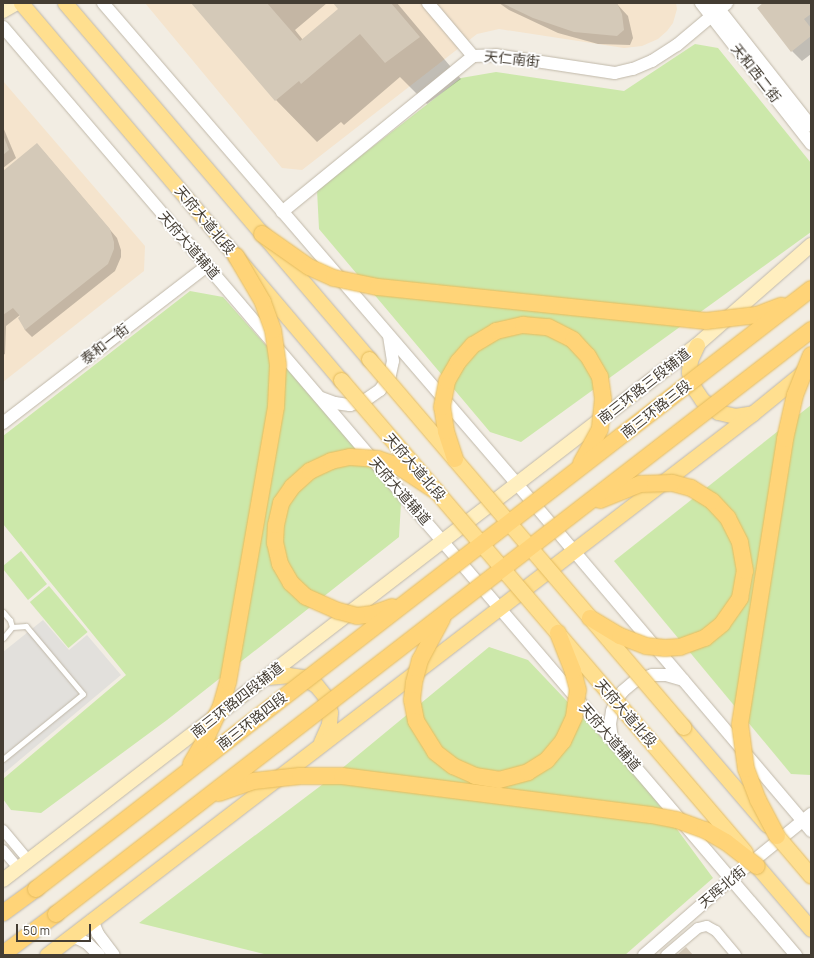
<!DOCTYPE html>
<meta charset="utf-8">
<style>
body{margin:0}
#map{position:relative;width:814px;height:958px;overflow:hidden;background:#f2ede3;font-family:Manrope,"Noto Sans SC",sans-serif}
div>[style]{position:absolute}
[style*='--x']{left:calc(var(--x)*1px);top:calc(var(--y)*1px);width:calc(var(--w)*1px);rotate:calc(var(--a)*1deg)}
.commercial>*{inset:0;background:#f5e4cd}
.green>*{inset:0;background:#cce8aa;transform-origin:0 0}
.parking>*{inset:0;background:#e2e0dc}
.shadow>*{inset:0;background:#0003}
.building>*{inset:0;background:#d4c9b8}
.roads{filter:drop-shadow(0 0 1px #c0b8a9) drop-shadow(0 0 1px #c0b8a9)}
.service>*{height:5px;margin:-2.5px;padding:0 2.5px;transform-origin:2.5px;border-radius:2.5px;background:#fff}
.minor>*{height:10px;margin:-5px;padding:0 5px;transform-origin:5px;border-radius:5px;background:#fff}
.tertiary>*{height:12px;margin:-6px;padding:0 6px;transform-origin:6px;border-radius:6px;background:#fff}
.secondary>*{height:14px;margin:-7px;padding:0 7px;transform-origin:7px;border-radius:7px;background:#ffefc0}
.primary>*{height:15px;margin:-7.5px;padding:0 7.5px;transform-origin:7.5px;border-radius:7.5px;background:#ffdf8f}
.trunk>*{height:16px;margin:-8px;padding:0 8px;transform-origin:8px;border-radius:8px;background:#ffd478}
.bridges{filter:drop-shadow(0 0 1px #e5bc5e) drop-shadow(0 0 1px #e5bc5e)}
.primary-bridge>*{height:15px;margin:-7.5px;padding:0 7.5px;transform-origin:7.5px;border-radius:7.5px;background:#ffdf8f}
.trunk-bridge>*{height:16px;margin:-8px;padding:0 8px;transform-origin:8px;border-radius:8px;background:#ffd478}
span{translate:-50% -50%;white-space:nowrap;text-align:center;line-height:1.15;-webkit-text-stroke:3.5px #fff;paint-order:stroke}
.street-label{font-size:14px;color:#443d33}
.frame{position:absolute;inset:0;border:4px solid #443d33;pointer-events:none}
.scale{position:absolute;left:16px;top:924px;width:75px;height:18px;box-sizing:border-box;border:2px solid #443d33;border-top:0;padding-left:5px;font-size:12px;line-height:14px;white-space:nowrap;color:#443d33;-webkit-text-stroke:3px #fff;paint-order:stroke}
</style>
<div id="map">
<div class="commercial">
<i style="clip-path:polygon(145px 3px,676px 3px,677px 9px,673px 23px,667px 31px,658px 39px,642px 46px,624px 48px,499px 29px,477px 34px,302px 170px,282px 168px)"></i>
<i style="clip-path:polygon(3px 81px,145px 246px,144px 271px,3px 382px)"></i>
</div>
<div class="green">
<i style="clip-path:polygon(695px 44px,718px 48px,811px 163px,811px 232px,521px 442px,490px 432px,319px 229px,317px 190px,461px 78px,496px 72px,624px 91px)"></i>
<i style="clip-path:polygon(190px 291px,223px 297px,334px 422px,401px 503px,399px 537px,167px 720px,41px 813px,11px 810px,3px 799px,3px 779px,126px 675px,3px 524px,3px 436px)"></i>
<i style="clip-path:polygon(811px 405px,811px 775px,791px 774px,614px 561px)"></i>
<i style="clip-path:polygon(21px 551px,47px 584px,28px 600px,3px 569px,3px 566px)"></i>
<i style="left:49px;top:586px;width:60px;height:25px;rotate:50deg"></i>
<i style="clip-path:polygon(489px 647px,528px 660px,637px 775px,713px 878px,625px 955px,268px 955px,139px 923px,323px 784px)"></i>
</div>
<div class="parking">
<i style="clip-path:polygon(43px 620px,69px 650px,87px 635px,121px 675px,3px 774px,3px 652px)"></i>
</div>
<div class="shadow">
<i style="clip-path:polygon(192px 3px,327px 3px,295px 30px,303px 40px,339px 9px,334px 3px,397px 3px,461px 79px,427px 104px,400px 77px,344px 125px,341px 122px,317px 142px,276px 100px)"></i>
<i style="clip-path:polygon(499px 3px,616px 3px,628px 16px,633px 38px,630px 45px,598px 44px,558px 33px,509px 10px)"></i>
<i style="clip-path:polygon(761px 3px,811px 3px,811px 54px,802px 61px,792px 51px,758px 8px,763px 4px)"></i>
<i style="clip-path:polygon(3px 127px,16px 158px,3px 168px)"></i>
<i style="clip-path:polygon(44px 152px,117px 238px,121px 250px,121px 257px,115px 271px,32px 337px,25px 330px,20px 315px,6px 326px,5px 354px,3px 355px,3px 172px)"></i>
</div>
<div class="building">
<i style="clip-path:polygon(191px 3px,267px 3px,300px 41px,338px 9px,333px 3px,391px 3px,420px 37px,385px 63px,360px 34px,301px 84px,299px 81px,275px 101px)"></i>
<i style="clip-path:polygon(502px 3px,617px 3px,622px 14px,624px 30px,617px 36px,574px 32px,533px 18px)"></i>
<i style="clip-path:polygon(763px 3px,811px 3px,811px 14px,804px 19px,811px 28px,811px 36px,791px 52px,757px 8px)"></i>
<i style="clip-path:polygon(3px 135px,9px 150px,3px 155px)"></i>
<i style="clip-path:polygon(37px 143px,110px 229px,114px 242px,114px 249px,108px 264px,25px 330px,18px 318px,20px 316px,13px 308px,3px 315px,3px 171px)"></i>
<i style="clip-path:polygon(686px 947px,693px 955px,677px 955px)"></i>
</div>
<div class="roads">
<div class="service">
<i style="--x:3;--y:612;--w:11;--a:49"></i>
<i style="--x:10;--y:620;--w:7;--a:74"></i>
<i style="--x:12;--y:627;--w:14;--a:129"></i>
<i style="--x:3;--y:759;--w:103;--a:-39.1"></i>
<i style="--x:83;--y:694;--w:89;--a:-130"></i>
<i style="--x:26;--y:626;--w:14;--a:176"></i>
</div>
<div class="minor">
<i style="--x:3;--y:830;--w:40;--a:50"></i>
<i style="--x:3;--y:850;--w:23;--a:50"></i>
<i style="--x:666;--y:955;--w:42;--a:-40.2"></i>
<i style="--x:698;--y:928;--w:9;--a:-13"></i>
<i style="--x:707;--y:926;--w:10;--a:29"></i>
<i style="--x:716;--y:931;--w:31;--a:50"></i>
</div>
<div class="tertiary">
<i style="--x:103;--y:3;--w:635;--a:49.28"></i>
<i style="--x:517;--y:484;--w:455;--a:49.7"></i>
<i style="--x:428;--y:3;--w:70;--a:49.7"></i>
<i style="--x:701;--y:3;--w:179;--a:52"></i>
<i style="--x:715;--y:4;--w:155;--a:51.8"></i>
<i style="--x:3;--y:27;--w:1221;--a:49.49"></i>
<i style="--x:282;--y:212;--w:247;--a:-39.2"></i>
<i style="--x:473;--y:56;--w:23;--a:-2"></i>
<i style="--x:496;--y:55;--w:120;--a:8.6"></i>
<i style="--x:615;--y:73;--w:18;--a:-13"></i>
<i style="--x:633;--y:69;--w:21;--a:-23"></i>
<i style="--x:652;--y:61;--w:30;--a:-33"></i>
<i style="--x:677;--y:45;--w:65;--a:-40"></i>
<i style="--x:321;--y:398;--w:15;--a:20"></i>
<i style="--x:335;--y:403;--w:15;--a:8"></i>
<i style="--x:350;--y:405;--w:18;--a:-19"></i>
<i style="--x:367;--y:399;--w:16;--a:-35"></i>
<i style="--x:380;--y:390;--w:18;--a:-56"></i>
<i style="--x:390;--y:375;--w:14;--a:-78"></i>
<i style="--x:393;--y:361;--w:24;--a:-99"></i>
<i style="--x:3;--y:423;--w:257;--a:-37.6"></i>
<i style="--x:612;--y:740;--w:16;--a:-97"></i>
<i style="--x:610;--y:724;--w:13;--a:-81"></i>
<i style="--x:612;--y:711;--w:12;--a:-70"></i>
<i style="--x:616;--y:700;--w:11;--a:-52"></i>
<i style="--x:623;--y:691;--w:16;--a:-40"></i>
<i style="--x:635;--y:681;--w:18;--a:-19"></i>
<i style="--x:652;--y:675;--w:14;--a:0"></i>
<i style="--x:666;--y:675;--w:18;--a:16"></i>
<i style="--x:92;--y:920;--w:15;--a:67"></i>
<i style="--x:98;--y:934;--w:26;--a:53"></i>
<i style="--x:67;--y:939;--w:10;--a:-6"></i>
<i style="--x:77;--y:938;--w:11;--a:27"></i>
<i style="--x:87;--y:943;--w:17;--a:45"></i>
<i style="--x:644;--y:955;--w:116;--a:-41.1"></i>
<i style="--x:731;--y:879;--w:103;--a:-39.1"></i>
</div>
<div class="secondary">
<i style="--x:3;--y:11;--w:16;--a:-30"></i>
<i style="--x:3;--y:880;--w:876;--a:-37.63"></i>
<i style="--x:697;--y:345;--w:152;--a:-41.3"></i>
</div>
<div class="primary">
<i style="--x:21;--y:3;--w:494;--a:49.7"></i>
<i style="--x:65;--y:3;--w:468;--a:49.5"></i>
<i style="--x:697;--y:345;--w:17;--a:115"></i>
<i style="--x:690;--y:360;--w:12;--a:95"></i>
<i style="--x:689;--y:372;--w:17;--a:73"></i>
<i style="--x:694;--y:388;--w:14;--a:56"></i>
<i style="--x:702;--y:400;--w:20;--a:37"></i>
<i style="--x:718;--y:412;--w:17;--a:13"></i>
<i style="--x:735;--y:416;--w:18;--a:-9"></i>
<i style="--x:267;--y:677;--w:21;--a:-5"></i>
<i style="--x:288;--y:675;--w:14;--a:8"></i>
<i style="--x:302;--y:677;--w:16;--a:30"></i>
<i style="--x:316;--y:685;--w:14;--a:51"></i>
<i style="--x:325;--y:696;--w:17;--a:73"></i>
<i style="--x:330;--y:712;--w:12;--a:95"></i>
<i style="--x:329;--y:724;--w:20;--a:114"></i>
<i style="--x:683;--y:727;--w:129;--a:49.4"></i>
<i style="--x:757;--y:866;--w:83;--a:49.4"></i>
<i style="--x:47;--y:955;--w:890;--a:-37.51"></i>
<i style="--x:753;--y:413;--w:70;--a:-39.2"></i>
</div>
<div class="trunk">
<i style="--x:3;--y:913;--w:41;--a:-36"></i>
<i style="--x:3;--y:954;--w:66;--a:-37"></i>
</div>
</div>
<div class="bridges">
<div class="primary-bridge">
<i style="--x:369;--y:359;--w:484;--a:49.5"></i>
<i style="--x:341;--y:380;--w:621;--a:49.44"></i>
<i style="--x:777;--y:836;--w:52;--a:49.6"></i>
</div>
<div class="trunk-bridge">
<i style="--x:262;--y:234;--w:57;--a:35.1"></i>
<i style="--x:309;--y:267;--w:27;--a:24"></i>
<i style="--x:334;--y:278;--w:45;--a:11.6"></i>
<i style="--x:378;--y:287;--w:330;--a:5.9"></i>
<i style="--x:706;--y:321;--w:51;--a:-6.7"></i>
<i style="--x:757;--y:315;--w:26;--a:-21"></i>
<i style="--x:455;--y:459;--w:29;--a:-108"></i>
<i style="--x:446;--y:431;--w:24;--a:-99"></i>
<i style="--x:442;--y:407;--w:26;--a:-79"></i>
<i style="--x:447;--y:381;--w:22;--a:-60"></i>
<i style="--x:458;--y:362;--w:23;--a:-49"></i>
<i style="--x:473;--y:345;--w:27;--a:-31"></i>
<i style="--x:496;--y:331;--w:28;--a:-13"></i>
<i style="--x:523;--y:325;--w:25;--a:5"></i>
<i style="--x:548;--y:327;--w:28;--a:27"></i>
<i style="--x:573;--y:340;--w:22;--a:47"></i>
<i style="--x:588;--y:356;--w:24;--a:60"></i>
<i style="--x:600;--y:377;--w:22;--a:82"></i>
<i style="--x:603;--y:399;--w:30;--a:96"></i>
<i style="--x:600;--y:429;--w:39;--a:119"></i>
<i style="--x:392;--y:607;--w:20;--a:160"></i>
<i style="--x:373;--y:614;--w:16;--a:173"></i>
<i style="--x:357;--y:616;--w:20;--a:-165"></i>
<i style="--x:338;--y:611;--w:35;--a:-156"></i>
<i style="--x:306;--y:597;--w:21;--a:-137"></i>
<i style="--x:291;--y:583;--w:22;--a:-120"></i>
<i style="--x:280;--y:564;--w:22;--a:-103"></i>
<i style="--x:275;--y:543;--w:18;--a:-87"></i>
<i style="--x:276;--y:525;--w:23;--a:-77"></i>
<i style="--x:281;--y:503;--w:19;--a:-55"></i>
<i style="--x:292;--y:487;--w:24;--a:-42"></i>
<i style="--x:310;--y:471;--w:23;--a:-25"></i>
<i style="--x:331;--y:461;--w:19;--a:-12"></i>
<i style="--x:350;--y:457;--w:28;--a:4"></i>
<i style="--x:378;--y:459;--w:21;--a:19"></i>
<i style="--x:398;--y:466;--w:45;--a:33.3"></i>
<i style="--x:590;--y:618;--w:35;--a:31"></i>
<i style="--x:620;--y:636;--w:28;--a:21"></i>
<i style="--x:646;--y:646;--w:19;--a:6"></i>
<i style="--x:665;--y:648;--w:15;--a:-4"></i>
<i style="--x:680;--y:647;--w:27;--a:-20"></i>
<i style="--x:705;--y:638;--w:22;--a:-39"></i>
<i style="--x:722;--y:624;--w:32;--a:-55"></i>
<i style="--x:740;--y:598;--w:27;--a:-80"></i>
<i style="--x:745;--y:571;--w:29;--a:-100"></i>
<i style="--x:740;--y:542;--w:27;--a:-117"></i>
<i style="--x:728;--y:518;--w:23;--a:-133"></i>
<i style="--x:712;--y:501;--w:25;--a:-148"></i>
<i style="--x:691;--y:488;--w:20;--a:-165"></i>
<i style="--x:672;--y:483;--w:32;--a:178"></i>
<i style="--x:640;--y:484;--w:43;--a:158.2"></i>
<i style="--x:442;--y:619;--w:47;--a:118.2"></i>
<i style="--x:420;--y:660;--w:24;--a:105"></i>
<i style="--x:414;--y:683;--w:17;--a:97"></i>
<i style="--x:412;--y:700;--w:21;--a:79"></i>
<i style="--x:416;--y:721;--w:36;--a:58"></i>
<i style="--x:435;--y:752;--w:23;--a:38"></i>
<i style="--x:453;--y:766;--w:24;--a:24"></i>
<i style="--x:475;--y:776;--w:24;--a:9"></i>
<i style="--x:499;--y:780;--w:30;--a:-15"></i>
<i style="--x:528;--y:772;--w:22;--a:-32"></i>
<i style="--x:547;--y:760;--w:25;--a:-50"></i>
<i style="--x:563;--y:741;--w:26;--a:-65"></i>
<i style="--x:574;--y:717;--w:27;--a:-82"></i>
<i style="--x:578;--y:690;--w:20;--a:-105"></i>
<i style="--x:573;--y:671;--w:41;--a:-111.5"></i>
<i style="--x:191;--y:764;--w:32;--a:-60"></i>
<i style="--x:207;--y:736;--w:33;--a:-65"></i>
<i style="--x:221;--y:706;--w:25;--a:-74"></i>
<i style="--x:228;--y:682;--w:280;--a:-80.1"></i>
<i style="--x:276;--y:406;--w:41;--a:-87.2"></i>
<i style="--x:278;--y:365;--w:35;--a:-98"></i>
<i style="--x:273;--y:330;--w:30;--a:-110"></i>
<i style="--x:263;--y:302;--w:53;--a:-120.4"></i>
<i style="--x:219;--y:793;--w:37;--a:-19"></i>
<i style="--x:254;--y:781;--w:46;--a:-6.2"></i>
<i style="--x:300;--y:776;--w:42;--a:0"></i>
<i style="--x:342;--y:776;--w:311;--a:7.2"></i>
<i style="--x:651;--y:815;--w:26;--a:11"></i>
<i style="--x:677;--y:820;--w:30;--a:20"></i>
<i style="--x:705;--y:830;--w:24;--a:30"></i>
<i style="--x:726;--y:842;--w:39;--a:38"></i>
<i style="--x:777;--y:836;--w:41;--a:-117.8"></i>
<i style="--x:758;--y:800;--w:33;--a:-111"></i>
<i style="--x:746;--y:769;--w:45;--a:-97.6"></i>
<i style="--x:740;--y:724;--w:289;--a:-81"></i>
<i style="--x:785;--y:439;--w:45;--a:-77.2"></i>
<i style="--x:795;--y:395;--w:43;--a:-68.2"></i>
<i style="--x:36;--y:889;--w:980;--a:-37.75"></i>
<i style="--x:56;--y:914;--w:955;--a:-37.72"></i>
</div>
</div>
<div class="street-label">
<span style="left:512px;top:59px;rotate:6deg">天仁南街</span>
<span style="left:756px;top:73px;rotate:52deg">天和西二街</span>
<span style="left:205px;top:220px;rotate:50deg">天府大道北段</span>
<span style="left:189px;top:245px;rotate:49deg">天府大道辅道</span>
<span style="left:105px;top:344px;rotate:-38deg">泰和一街</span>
<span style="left:644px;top:386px;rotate:-38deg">南三环路三段辅道</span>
<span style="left:656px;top:409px;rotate:-38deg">南三环路三段</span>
<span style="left:415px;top:467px;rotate:49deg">天府大道北段</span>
<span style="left:400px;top:491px;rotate:49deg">天府大道辅道</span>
<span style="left:237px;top:700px;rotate:-38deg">南三环路四段辅道</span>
<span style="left:626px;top:713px;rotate:49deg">天府大道北段</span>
<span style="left:252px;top:721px;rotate:-38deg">南三环路四段</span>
<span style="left:610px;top:737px;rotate:49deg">天府大道辅道</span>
<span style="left:722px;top:887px;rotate:-40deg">天晖北街</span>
</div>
<div class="frame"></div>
<div class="scale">50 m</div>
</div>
